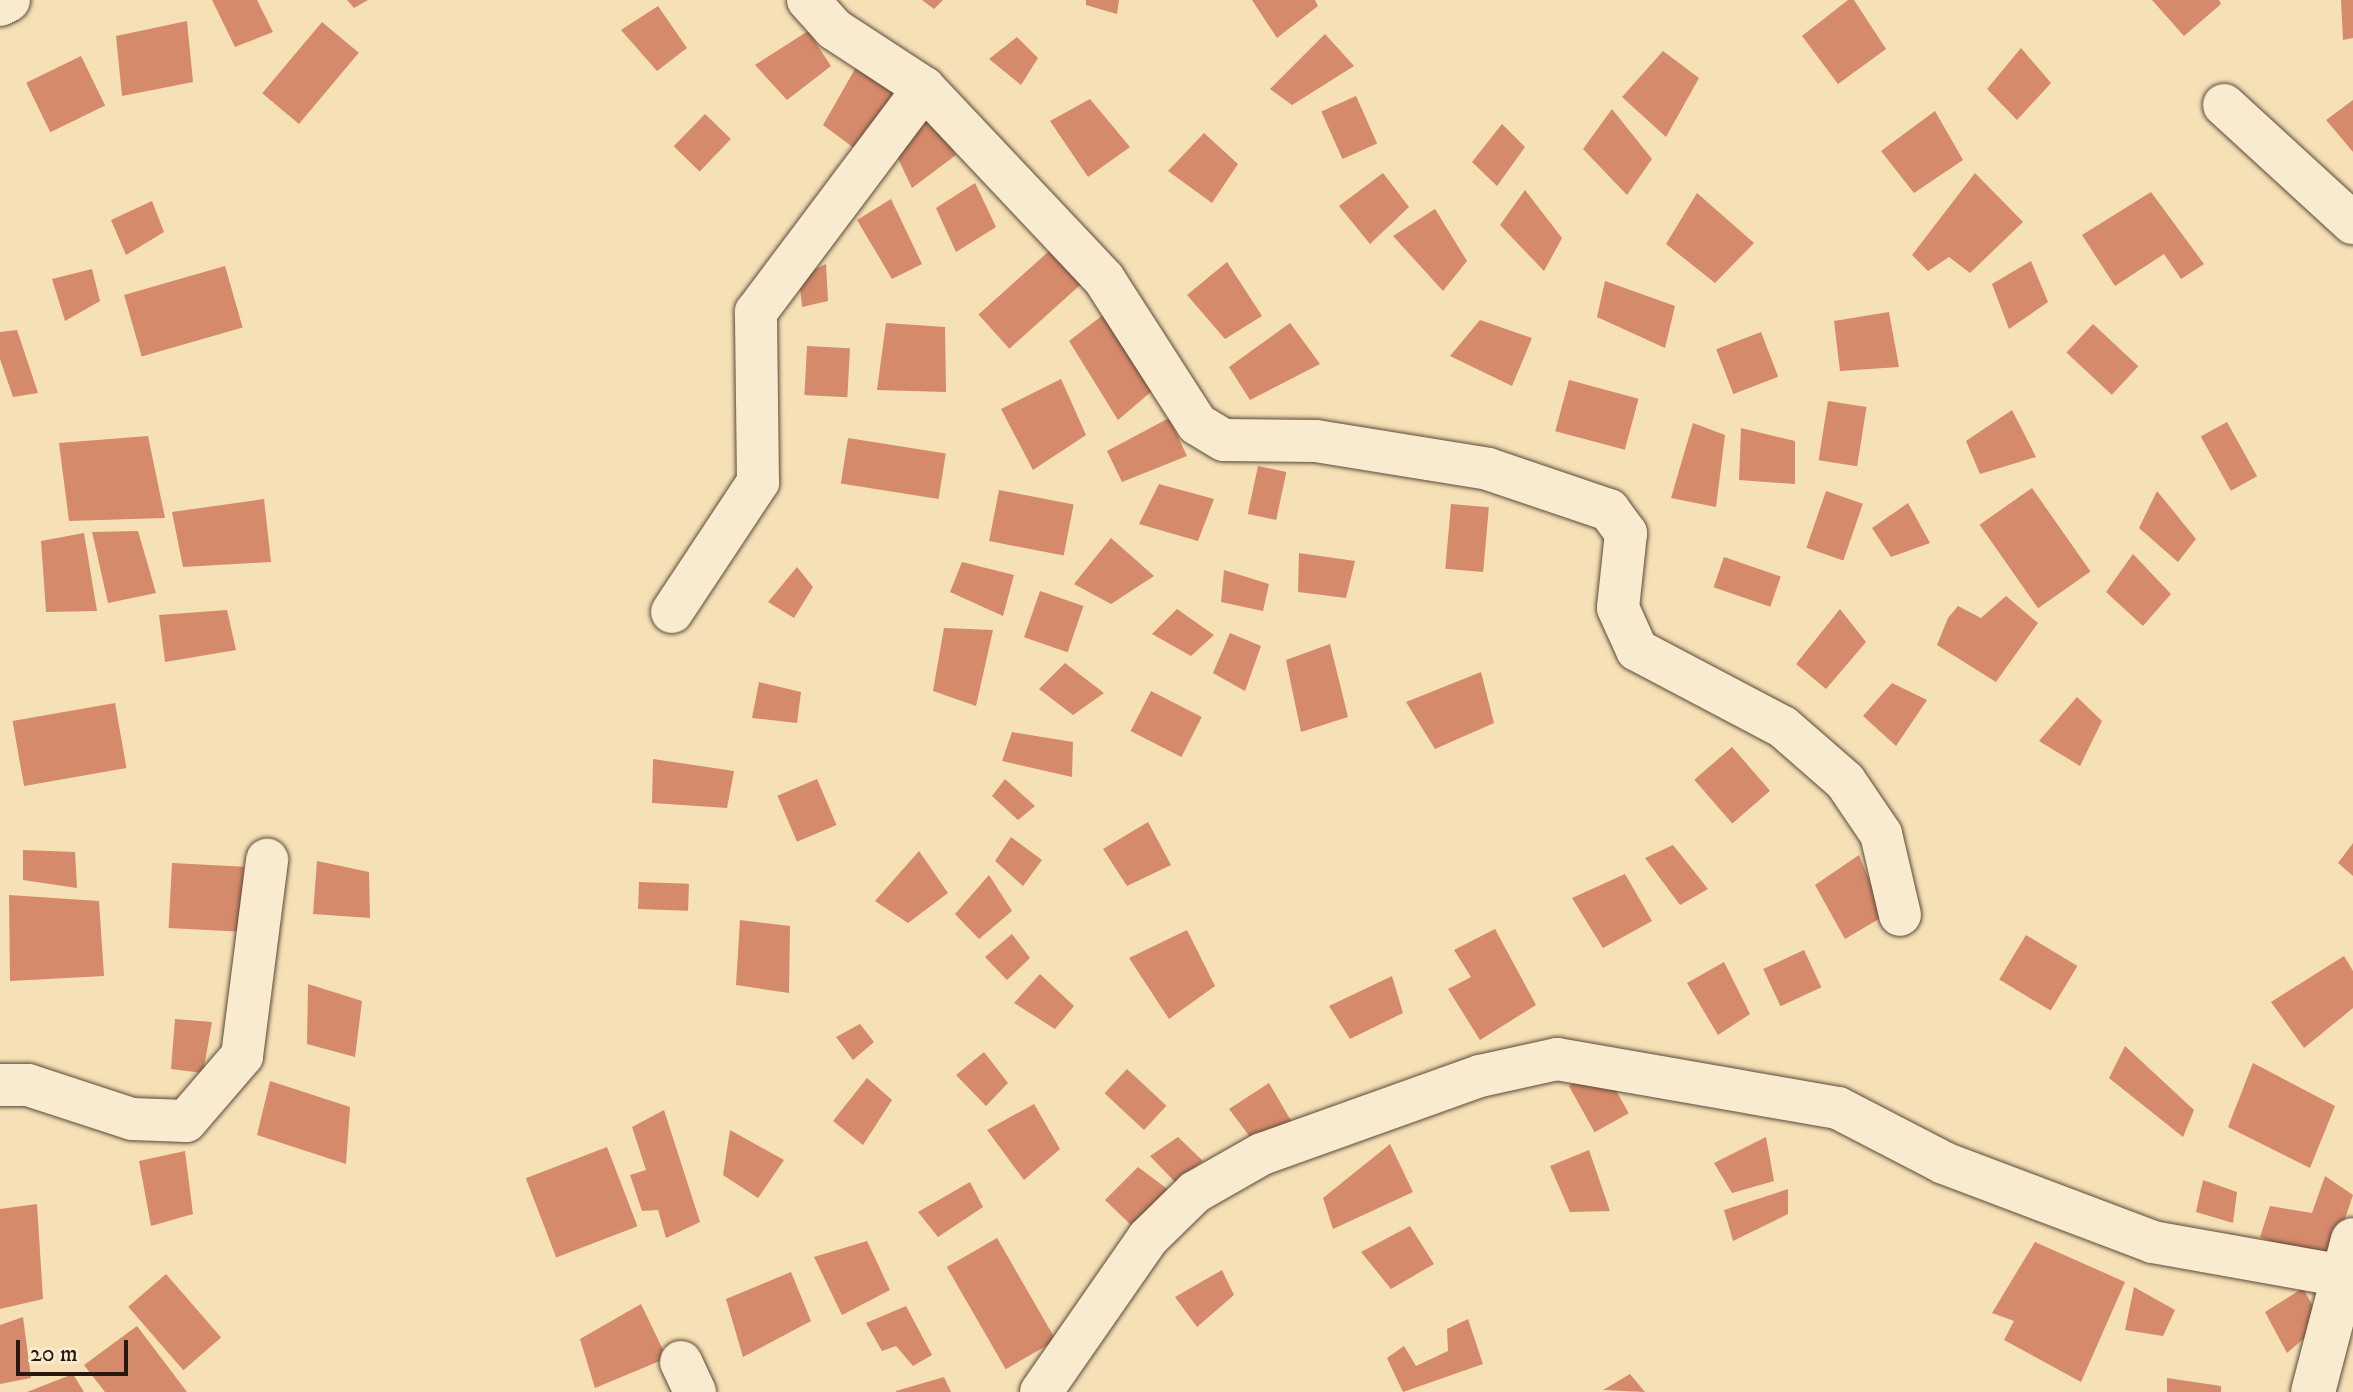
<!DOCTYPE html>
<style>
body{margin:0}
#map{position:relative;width:2353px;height:1392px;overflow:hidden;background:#f6e0b6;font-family:"IM FELL DW Pica",serif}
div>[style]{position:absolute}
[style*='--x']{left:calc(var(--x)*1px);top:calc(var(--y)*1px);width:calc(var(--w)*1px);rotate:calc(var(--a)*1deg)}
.building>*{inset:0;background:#d58a6b;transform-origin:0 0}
.roads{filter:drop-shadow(0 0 2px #5c4a39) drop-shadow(0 0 2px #5c4a39)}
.minor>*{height:42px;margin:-21px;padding:0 21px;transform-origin:21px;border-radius:21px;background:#f9ebd0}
.tertiary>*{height:44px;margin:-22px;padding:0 22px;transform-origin:22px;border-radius:22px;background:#f9ebd0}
span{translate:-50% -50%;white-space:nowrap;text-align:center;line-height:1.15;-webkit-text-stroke:8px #f9ebd0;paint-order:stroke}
.scale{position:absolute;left:16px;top:1340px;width:112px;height:36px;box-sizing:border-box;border:4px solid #29180f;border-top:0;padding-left:10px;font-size:24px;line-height:28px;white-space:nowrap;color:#29180f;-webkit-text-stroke:6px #f9ebd0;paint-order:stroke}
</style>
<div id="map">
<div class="building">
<i style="clip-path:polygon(212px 0,257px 0,273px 32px,235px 47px)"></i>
<i style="clip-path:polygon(347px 0,368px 0,354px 8px)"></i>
<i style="clip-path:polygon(922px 0,943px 0,934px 9px)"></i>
<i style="clip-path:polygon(1086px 0,1119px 0,1117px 14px,1086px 5px)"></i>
<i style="clip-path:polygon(1252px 0,1315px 0,1318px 6px,1277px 38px)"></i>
<i style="clip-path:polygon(1848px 0,1854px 0,1886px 49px,1838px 84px,1802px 36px)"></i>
<i style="clip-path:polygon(2152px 0,2219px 0,2221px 4px,2184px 36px)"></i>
<i style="clip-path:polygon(2341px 0,2353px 0,2353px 38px,2343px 40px)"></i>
<i style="clip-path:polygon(658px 6px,687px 48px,657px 71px,621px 30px)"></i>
<i style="clip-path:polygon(187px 21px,193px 82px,122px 96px,116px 36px)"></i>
<i style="left:322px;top:22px;width:48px;height:93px;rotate:40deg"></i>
<i style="clip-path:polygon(808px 31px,831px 66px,787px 100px,755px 65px)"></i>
<i style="clip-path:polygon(1325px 34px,1354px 66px,1292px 105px,1270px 89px)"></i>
<i style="clip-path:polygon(1017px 37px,1038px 58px,1021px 85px,989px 59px)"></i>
<i style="clip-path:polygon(2021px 48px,2051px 83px,2017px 120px,1987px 89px)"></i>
<i style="clip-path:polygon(1663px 51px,1699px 78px,1666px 137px,1622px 97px)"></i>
<i style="clip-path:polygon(863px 55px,903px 98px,854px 148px,823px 125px)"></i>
<i style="left:81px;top:56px;width:55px;height:61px;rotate:64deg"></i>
<i style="left:1356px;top:96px;width:52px;height:38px;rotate:66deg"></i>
<i style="clip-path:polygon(1090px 99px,1130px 147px,1088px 177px,1050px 121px)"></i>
<i style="clip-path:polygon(2353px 100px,2353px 152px,2326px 120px)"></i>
<i style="clip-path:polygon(1612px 109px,1652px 159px,1627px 195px,1583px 149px)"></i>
<i style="clip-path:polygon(1935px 111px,1963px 160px,1914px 193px,1881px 151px)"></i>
<i style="left:705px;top:114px;width:36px;height:45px;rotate:44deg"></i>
<i style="clip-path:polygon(930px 114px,956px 155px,912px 188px,892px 146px)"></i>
<i style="clip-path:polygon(1502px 124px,1525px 147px,1497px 186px,1472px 162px)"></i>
<i style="clip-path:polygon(1204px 133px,1238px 164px,1212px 203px,1168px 171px)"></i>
<i style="clip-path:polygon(1383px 173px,1409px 207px,1370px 244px,1339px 206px)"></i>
<i style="clip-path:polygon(1975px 173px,2023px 222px,1970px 273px,1949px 257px,1928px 271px,1912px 255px)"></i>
<i style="clip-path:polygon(975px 183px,996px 227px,956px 252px,936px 208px)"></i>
<i style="clip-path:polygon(1525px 190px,1562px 238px,1544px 271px,1500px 225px)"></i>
<i style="clip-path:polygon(2151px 192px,2204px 264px,2181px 279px,2164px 254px,2115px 286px,2082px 235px)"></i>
<i style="clip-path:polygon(1697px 193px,1754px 243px,1715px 283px,1666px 244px)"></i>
<i style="clip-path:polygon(891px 199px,922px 264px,892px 279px,857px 220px)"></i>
<i style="clip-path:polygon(152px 201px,164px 232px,126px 255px,111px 220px)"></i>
<i style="clip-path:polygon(1435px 209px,1467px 261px,1443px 291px,1393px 236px)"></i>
<i style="left:1058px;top:243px;width:46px;height:107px;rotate:48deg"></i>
<i style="clip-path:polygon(2031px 261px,2048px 302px,2009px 329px,1992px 284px)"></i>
<i style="clip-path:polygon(1227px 262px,1262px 316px,1225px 339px,1187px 295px)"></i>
<i style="clip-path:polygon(826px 264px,828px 301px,802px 307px,799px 277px)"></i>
<i style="left:225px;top:266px;width:64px;height:105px;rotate:74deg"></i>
<i style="clip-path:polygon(92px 269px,100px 301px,65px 321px,52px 279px)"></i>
<i style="clip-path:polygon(1605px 281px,1675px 306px,1665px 348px,1597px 317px)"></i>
<i style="clip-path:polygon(1112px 308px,1159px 385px,1118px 420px,1069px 341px)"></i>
<i style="clip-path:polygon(1889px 312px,1899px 367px,1840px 371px,1834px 321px)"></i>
<i style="clip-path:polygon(1480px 320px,1532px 338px,1512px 386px,1450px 356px)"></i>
<i style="clip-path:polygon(886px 323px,945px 327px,946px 392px,877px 390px)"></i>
<i style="clip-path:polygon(1290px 323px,1320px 364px,1250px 400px,1229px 367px)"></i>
<i style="left:2093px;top:324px;width:62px;height:39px;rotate:43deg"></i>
<i style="clip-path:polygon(17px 330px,38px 393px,13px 397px,0 359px,0 332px)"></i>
<i style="left:1761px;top:332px;width:48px;height:48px;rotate:69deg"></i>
<i style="left:807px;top:346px;width:43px;height:49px;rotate:3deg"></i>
<i style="clip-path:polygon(1061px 379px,1086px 435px,1033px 470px,1001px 409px)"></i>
<i style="left:1569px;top:380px;width:72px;height:53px;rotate:15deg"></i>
<i style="left:1828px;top:401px;width:39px;height:60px;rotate:9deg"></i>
<i style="clip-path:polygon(2012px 410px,2036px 457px,1980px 474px,1966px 441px)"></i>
<i style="clip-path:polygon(1169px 418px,1187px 456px,1122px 482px,1107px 451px)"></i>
<i style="left:2227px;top:422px;width:62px;height:30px;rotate:61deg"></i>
<i style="clip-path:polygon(1693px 423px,1725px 435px,1716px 507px,1671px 498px)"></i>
<i style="clip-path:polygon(1741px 428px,1795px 441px,1795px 484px,1739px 480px)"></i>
<i style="clip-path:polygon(148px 436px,165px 518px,69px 521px,59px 443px)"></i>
<i style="left:848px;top:438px;width:99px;height:46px;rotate:9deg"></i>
<i style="left:1258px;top:466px;width:29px;height:49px;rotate:12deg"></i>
<i style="clip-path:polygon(1159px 484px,1214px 499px,1198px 541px,1139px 524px)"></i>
<i style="left:2032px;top:488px;width:102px;height:64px;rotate:55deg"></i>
<i style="left:999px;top:490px;width:76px;height:52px;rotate:11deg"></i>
<i style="left:1826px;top:491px;width:39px;height:60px;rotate:19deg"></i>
<i style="clip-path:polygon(2157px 491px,2196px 539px,2178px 562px,2139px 528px)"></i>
<i style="clip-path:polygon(264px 499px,271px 562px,183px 567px,172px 512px)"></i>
<i style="clip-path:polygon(1908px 503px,1930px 543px,1891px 557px,1872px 528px)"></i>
<i style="left:1451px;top:504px;width:38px;height:65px;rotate:5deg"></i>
<i style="clip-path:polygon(138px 531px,156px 593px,108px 603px,92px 532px)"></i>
<i style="clip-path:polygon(84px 533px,97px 611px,46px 612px,41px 541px)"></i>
<i style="clip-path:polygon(1111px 538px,1154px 576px,1111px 604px,1074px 584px)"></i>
<i style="clip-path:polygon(1299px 553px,1355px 561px,1346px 598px,1298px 592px)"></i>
<i style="clip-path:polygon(2133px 554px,2171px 594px,2143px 626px,2106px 592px)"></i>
<i style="left:1724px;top:557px;width:60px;height:32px;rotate:19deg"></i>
<i style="clip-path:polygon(962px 562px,1014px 575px,1003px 616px,950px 592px)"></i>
<i style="clip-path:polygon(797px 567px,813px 587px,794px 618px,768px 602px)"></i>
<i style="clip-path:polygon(1224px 570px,1269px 584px,1263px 611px,1221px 602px)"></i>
<i style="left:1040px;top:591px;width:46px;height:49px;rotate:19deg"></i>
<i style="clip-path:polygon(2006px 596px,2038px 623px,1996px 682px,1937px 645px,1948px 618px,1958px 606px,1981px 618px)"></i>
<i style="clip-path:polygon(1177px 609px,1214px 635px,1191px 656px,1152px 634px)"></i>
<i style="clip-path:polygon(1840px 609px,1866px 642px,1826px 689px,1796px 664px)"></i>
<i style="clip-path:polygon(227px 610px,236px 650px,165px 662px,159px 615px)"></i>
<i style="clip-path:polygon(944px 628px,993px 630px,976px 706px,933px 691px)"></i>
<i style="clip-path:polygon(1230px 633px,1261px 646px,1245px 691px,1213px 673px)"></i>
<i style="clip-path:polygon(1330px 644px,1348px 717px,1301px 732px,1286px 660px)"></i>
<i style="clip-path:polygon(1065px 663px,1104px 693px,1073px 715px,1039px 689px)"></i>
<i style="clip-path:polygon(1481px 672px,1494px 723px,1435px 749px,1406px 702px)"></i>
<i style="clip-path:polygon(759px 682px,801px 692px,797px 723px,752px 718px)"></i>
<i style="clip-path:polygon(1892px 683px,1927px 700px,1896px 746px,1863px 716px)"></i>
<i style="left:1151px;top:691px;width:57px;height:45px;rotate:27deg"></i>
<i style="clip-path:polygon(2077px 697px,2102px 721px,2080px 766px,2039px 741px)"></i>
<i style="left:115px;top:703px;width:66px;height:104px;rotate:80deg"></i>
<i style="clip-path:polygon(1012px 732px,1073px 742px,1072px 777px,1002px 761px)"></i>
<i style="left:1732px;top:747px;width:58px;height:50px;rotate:49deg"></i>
<i style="clip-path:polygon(653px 759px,734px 771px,727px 808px,652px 803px)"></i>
<i style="left:817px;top:779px;width:50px;height:43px;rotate:67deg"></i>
<i style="clip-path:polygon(1005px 779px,1035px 806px,1018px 820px,992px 796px)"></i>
<i style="clip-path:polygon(1148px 822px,1171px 865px,1127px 886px,1103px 849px)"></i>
<i style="clip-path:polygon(1011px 837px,1042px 860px,1023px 886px,995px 861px)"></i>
<i style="clip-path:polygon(2353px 843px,2353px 876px,2338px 863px)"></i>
<i style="clip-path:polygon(1673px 845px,1708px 889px,1680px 905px,1645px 858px)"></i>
<i style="clip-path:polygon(23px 850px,75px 852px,77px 888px,23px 880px)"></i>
<i style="clip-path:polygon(919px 851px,948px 893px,908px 923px,875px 901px)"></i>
<i style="clip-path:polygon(1859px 855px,1884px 916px,1845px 939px,1815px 885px)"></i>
<i style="clip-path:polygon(317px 861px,369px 872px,370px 918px,313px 914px)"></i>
<i style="left:172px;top:863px;width:72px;height:65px;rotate:3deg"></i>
<i style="clip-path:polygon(1625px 874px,1652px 921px,1603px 948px,1572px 898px)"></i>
<i style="clip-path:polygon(989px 875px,1012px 911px,979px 939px,955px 914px)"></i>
<i style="left:639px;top:882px;width:50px;height:27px;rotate:2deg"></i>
<i style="clip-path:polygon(9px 895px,99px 901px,104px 976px,10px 981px)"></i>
<i style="clip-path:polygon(740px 920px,790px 926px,789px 993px,736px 985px)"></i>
<i style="clip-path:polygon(1495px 929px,1536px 1005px,1480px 1040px,1448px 989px,1471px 977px,1454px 950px)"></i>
<i style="clip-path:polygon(1187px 930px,1215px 986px,1169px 1019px,1129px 958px)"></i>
<i style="clip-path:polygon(1012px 934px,1030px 958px,1007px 980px,985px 957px)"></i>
<i style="left:2026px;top:935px;width:60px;height:52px;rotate:31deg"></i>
<i style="left:1804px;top:950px;width:41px;height:45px;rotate:65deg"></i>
<i style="clip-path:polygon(2344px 956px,2353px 971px,2353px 1008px,2304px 1048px,2271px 1002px)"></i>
<i style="clip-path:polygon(1724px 962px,1750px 1014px,1718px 1035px,1687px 983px)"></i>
<i style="clip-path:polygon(1040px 974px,1074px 1006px,1055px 1029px,1014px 1003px)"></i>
<i style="clip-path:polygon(1392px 976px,1403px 1013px,1350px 1039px,1329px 1006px)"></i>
<i style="clip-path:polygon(308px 984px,362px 1001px,355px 1057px,307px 1044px)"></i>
<i style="clip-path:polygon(175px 1019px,212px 1022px,203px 1073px,171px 1069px)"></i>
<i style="clip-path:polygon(860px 1024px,874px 1042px,853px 1060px,836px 1037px)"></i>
<i style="clip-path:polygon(2125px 1046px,2194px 1110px,2183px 1137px,2109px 1078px)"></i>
<i style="clip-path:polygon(984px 1052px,1008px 1083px,986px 1106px,956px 1075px)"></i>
<i style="clip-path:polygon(2253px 1063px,2335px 1106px,2310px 1168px,2228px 1127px)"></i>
<i style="left:1603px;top:1067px;width:53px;height:39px;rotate:61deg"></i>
<i style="left:1127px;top:1069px;width:54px;height:33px;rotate:43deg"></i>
<i style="clip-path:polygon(867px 1078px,892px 1100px,863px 1145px,833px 1121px)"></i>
<i style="clip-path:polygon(270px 1081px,350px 1107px,346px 1164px,257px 1135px)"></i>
<i style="clip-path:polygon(1269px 1083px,1293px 1124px,1253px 1141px,1229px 1109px)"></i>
<i style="clip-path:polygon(1034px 1104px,1060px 1149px,1024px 1180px,987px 1130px)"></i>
<i style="clip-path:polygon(664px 1110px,700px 1222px,666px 1238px,658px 1210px,642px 1211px,630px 1175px,646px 1170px,632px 1127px)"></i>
<i style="clip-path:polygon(730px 1130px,784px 1160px,758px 1198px,723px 1175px)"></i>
<i style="clip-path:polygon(1178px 1137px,1203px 1161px,1175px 1182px,1150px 1156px)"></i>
<i style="clip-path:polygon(1766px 1137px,1774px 1181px,1732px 1193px,1714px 1163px)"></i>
<i style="clip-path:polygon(1390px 1144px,1413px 1192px,1333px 1229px,1323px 1198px)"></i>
<i style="left:607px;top:1147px;width:85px;height:87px;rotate:69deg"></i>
<i style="clip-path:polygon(1589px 1150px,1610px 1211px,1570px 1212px,1550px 1166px)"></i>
<i style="clip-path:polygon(185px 1151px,193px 1214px,151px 1226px,139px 1161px)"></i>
<i style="clip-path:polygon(1138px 1167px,1170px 1191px,1132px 1226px,1105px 1200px)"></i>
<i style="clip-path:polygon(2325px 1176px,2353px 1195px,2330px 1263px,2260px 1237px,2270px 1206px,2312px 1213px)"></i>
<i style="clip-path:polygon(2203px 1180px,2237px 1192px,2233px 1223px,2196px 1212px)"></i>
<i style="clip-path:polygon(970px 1182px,983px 1207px,938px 1237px,918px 1212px)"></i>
<i style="clip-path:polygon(1788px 1189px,1788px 1214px,1733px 1241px,1724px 1210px)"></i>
<i style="clip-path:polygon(37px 1204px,43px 1299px,0 1309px,0 1209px)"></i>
<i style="clip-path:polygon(1410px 1226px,1434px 1264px,1391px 1289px,1361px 1252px)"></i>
<i style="left:997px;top:1238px;width:118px;height:58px;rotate:60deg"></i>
<i style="clip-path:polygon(867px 1241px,890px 1290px,842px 1315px,814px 1257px)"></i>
<i style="clip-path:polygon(2035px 1242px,2125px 1282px,2081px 1382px,2004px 1340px,2014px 1321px,1992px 1313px)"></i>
<i style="clip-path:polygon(1222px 1270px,1234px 1295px,1197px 1327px,1175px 1297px)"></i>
<i style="clip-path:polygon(791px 1272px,811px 1321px,743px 1357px,726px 1299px)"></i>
<i style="left:166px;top:1274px;width:84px;height:50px;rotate:49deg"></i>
<i style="clip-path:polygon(2134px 1287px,2175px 1310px,2163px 1336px,2125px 1330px)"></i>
<i style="clip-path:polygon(2303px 1288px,2322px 1323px,2287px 1353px,2265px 1312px)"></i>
<i style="clip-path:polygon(641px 1304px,667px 1358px,595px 1388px,580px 1339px)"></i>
<i style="clip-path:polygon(906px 1306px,932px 1355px,913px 1366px,896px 1346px,882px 1351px,866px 1323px)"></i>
<i style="clip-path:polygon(23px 1317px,31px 1378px,0 1384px,0 1325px)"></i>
<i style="clip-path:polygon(1468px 1319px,1483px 1364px,1403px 1392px,1387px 1358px,1404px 1346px,1416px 1366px,1448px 1351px,1447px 1329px)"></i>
<i style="clip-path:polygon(137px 1326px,187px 1392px,105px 1392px,84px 1365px)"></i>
<i style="clip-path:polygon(73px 1374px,84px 1392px,27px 1392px)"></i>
<i style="clip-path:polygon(1630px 1374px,1645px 1392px,1603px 1390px)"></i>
<i style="clip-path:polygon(944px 1377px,951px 1392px,896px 1392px,896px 1391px)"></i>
<i style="clip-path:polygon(2167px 1378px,2221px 1386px,2221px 1392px,2167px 1392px)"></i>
</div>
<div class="roads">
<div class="minor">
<i style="--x:808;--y:0;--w:39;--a:48"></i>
<i style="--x:834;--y:29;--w:108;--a:33.2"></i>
<i style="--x:924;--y:88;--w:262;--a:46.7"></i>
<i style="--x:1104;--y:279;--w:172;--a:57.3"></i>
<i style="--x:1197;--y:424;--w:31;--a:31"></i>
<i style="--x:1224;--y:440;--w:92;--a:0.6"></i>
<i style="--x:1316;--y:441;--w:174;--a:9.2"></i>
<i style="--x:1488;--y:469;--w:128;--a:18.7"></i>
<i style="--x:1609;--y:510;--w:29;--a:54"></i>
<i style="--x:1626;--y:533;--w:75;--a:96.1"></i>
<i style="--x:1618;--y:608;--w:46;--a:65.7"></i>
<i style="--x:1637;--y:650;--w:165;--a:27.8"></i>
<i style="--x:1783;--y:727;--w:82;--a:41.1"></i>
<i style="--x:1845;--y:781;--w:64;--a:55.8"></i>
<i style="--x:1881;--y:834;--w:83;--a:76.8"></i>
<i style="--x:2224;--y:105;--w:175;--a:42.5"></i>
<i style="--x:672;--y:612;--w:156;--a:-56.5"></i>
<i style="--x:758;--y:482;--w:170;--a:-90.7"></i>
<i style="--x:756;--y:312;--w:280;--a:-53.1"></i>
<i style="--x:0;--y:1085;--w:28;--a:0"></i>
<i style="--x:28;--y:1085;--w:109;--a:18.1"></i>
<i style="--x:132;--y:1119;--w:54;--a:2.1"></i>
<i style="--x:186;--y:1121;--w:86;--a:-49.3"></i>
<i style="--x:242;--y:1056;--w:198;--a:-82.7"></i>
<i style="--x:681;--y:1362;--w:33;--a:65"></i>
<i style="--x:1041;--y:1392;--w:188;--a:-55.2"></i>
<i style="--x:1148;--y:1238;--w:66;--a:-44.4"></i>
<i style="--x:1195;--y:1192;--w:77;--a:-29.6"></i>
<i style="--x:1262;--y:1154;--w:232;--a:-19.7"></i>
<i style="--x:1480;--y:1076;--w:79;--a:-12.4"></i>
<i style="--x:1557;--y:1059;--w:285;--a:9.9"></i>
<i style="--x:1838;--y:1108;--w:119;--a:27.4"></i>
<i style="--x:1944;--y:1163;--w:223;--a:20.7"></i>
<i style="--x:2153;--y:1242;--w:194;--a:10.1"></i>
</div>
<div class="tertiary">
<i style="--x:0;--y:4;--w:9;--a:-27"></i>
<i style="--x:2313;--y:1392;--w:157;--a:-75.3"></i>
</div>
</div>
<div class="scale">20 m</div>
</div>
